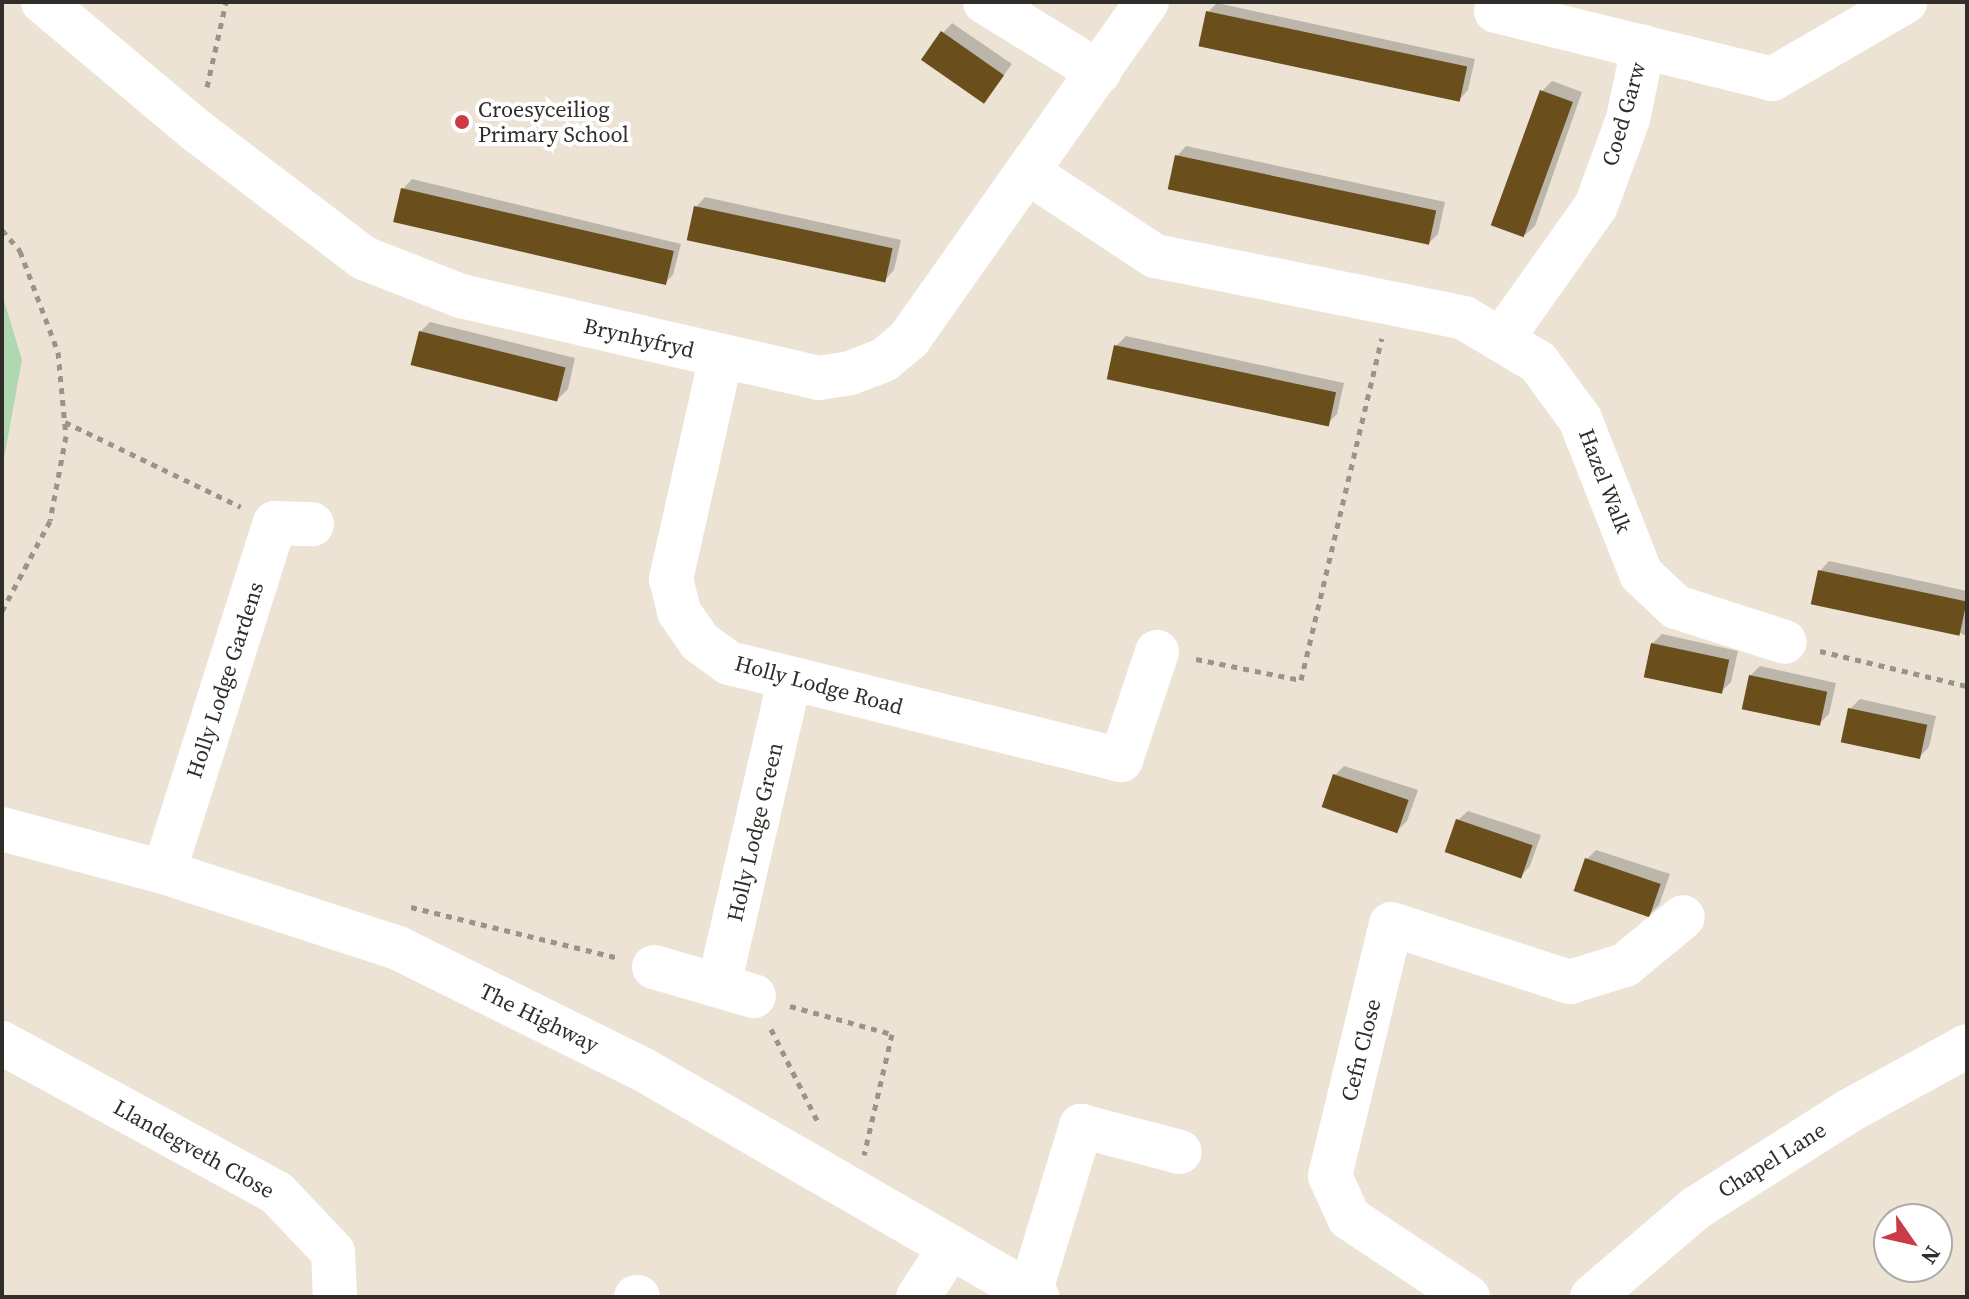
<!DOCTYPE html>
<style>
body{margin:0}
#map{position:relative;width:1969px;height:1299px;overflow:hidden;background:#ece3d5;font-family:"Source Serif 4",serif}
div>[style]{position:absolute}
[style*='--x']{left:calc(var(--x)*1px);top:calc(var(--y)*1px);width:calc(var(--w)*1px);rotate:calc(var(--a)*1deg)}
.green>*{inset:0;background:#b0d7af}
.shadow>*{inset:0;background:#0003}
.building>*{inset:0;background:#6a4e1c;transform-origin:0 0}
.path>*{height:5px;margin-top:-2.5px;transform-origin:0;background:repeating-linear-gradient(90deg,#9b948a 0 6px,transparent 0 12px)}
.minor>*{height:44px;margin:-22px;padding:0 22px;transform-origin:22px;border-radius:22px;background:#fff}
.dots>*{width:22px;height:22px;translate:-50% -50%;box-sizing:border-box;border:4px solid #fff;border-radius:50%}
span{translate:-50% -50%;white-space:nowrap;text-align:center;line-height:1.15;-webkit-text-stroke:8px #fff;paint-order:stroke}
.poi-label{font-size:22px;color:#312e29}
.left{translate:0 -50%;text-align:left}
.street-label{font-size:22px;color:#312e29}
.frame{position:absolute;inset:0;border:4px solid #312e29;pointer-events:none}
.north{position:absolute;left:1873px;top:1203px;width:80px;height:80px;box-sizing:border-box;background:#fff;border:2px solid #adaba9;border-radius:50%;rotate:124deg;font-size:22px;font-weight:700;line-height:32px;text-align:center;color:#312e29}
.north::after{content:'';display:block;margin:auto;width:28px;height:36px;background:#cb3b47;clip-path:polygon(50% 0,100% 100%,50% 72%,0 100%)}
</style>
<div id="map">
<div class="green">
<i style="clip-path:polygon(2px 294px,22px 360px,2px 469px)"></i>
</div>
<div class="shadow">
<i style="clip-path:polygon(1217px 3px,1475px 59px,1468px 90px,1459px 100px,1208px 12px)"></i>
<i style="clip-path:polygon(952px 23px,1012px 64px,985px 101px,943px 33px)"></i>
<i style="clip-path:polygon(1552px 81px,1582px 92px,1535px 226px,1525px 235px,1542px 91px)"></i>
<i style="clip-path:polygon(1186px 146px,1445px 202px,1438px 234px,1428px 244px,1177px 156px)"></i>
<i style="clip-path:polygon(412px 179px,681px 244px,673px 275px,664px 284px,403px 189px)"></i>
<i style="clip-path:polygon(705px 197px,901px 240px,894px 270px,885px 280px,696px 207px)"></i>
<i style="clip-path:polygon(430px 322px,575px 358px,568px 389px,558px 399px,420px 332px)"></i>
<i style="clip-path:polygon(1126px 336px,1344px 383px,1337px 414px,1327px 424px,1116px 346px)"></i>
<i style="clip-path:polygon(1829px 561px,1967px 591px,1967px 636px,1820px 571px)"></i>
<i style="clip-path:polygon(1662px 634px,1738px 651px,1731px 682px,1721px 692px,1652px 644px)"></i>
<i style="clip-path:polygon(1760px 666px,1836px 683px,1829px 714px,1819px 724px,1750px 676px)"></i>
<i style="clip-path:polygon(1860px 699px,1936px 716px,1929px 747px,1919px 757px,1850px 709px)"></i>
<i style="clip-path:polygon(1344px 766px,1418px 790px,1407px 821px,1397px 831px,1335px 775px)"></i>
<i style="clip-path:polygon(1468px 811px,1541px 835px,1530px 866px,1521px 876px,1458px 820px)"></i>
<i style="clip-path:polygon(1596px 850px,1670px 874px,1659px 905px,1649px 915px,1587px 859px)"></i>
</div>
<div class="building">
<i style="left:1206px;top:11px;width:267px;height:36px;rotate:12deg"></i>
<i style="left:941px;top:31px;width:77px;height:35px;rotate:35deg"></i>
<i style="left:1540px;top:90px;width:35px;height:144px;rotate:20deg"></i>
<i style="left:1175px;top:155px;width:267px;height:35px;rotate:12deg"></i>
<i style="left:401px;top:188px;width:280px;height:35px;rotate:13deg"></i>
<i style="left:694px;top:206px;width:203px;height:35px;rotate:12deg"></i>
<i style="left:419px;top:331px;width:151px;height:35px;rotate:14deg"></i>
<i style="left:1114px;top:345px;width:227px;height:35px;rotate:12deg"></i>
<i style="left:1818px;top:570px;width:152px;height:35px;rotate:12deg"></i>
<i style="left:1651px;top:643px;width:80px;height:35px;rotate:12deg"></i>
<i style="left:1749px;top:675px;width:80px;height:35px;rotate:12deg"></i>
<i style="left:1848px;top:708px;width:81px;height:35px;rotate:12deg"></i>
<i style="left:1333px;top:774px;width:80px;height:35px;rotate:19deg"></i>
<i style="left:1456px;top:819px;width:81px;height:35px;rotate:19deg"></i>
<i style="left:1585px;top:858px;width:80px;height:35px;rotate:19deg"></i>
</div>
<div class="path">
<i style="--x:207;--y:87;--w:87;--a:-77.4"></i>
<i style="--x:2;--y:230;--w:28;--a:49"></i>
<i style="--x:20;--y:251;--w:108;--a:69.4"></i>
<i style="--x:58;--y:352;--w:84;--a:84.6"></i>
<i style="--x:66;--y:436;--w:86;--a:100.7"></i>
<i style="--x:50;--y:521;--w:102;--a:118.1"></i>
<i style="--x:65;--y:422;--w:195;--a:25.8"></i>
<i style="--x:1820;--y:651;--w:151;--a:13.4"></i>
<i style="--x:1196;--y:659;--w:107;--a:11.3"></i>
<i style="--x:1301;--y:680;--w:351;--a:-76.7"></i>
<i style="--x:411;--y:907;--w:214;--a:13.8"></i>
<i style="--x:790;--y:1006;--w:106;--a:15.4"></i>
<i style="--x:892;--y:1034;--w:124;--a:103"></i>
<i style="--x:771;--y:1029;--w:106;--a:63.2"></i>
</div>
<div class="minor">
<i style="--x:43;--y:2;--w:201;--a:40"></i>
<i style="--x:197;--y:131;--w:210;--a:37.3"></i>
<i style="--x:364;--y:258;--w:104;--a:21.4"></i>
<i style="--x:461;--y:296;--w:367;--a:12.9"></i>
<i style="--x:819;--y:378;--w:31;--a:-9"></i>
<i style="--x:850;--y:373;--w:36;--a:-21"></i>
<i style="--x:884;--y:360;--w:33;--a:-40"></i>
<i style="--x:909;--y:339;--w:413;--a:-54.8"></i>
<i style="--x:985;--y:2;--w:134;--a:31.6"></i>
<i style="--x:1496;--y:11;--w:151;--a:13.8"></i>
<i style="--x:1029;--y:173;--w:151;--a:33.4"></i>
<i style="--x:1155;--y:256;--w:315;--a:11.3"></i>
<i style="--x:1464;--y:318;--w:86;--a:30.7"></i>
<i style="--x:1538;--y:362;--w:71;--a:53.6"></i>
<i style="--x:1580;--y:419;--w:167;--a:68.5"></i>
<i style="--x:1641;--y:574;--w:48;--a:43.3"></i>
<i style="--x:1676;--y:607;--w:114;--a:17.8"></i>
<i style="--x:1501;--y:340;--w:164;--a:-54.7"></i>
<i style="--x:1596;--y:206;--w:93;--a:-69.8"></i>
<i style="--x:1628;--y:119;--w:74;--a:-78.2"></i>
<i style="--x:1643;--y:47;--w:133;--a:13.9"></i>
<i style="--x:1772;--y:79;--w:154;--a:-30.1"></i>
<i style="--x:721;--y:357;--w:228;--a:102.7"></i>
<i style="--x:671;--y:579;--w:34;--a:76"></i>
<i style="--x:679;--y:612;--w:37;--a:55"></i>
<i style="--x:700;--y:642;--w:36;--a:36"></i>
<i style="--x:729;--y:663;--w:404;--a:13.9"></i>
<i style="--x:1121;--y:760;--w:114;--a:-71.6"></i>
<i style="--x:2;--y:829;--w:168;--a:14.9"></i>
<i style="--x:164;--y:872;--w:246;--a:18"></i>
<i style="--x:398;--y:948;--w:275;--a:26.4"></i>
<i style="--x:644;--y:1070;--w:454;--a:30"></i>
<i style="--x:164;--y:872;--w:366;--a:-72.4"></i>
<i style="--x:275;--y:523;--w:37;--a:2"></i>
<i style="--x:654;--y:967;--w:104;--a:16.2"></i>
<i style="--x:719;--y:985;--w:315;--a:-77"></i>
<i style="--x:2;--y:1043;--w:313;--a:28.6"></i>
<i style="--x:277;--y:1193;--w:81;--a:46.5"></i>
<i style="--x:333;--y:1252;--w:45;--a:87.5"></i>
<i style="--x:1030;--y:1293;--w:175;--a:-73"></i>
<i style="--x:1081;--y:1126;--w:102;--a:14.7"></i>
<i style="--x:636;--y:1297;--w:2;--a:0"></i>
<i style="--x:918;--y:1297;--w:60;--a:-56.6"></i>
<i style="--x:1468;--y:1297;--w:143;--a:-146.4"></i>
<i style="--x:1349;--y:1218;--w:46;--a:-114.3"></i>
<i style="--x:1330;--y:1176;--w:259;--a:-76.4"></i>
<i style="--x:1391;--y:924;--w:188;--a:18"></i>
<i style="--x:1570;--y:982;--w:58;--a:-17.2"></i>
<i style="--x:1625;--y:965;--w:75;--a:-39.6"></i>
<i style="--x:1592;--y:1297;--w:137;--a:-40.6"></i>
<i style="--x:1696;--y:1208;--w:179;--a:-32.4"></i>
<i style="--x:1847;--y:1112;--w:137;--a:-28.8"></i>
</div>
<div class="dots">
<i style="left:462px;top:122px;background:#cb3b47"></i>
</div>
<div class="poi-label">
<span class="left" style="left:478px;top:122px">Croesyceiliog<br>Primary School</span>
</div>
<div class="street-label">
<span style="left:1624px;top:114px;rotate:-74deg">Coed Garw</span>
<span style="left:639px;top:338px;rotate:13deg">Brynhyfryd</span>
<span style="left:1605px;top:481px;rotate:69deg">Hazel Walk</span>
<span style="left:225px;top:680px;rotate:-72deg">Holly Lodge Gardens</span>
<span style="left:819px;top:685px;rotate:15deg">Holly Lodge Road</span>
<span style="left:755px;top:832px;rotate:-77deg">Holly Lodge Green</span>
<span style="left:539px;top:1018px;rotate:26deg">The Highway</span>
<span style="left:1361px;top:1050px;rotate:-76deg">Cefn Close</span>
<span style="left:194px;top:1149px;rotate:29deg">Llandegveth Close</span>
<span style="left:1772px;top:1160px;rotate:-32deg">Chapel Lane</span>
</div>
<div class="frame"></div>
<div class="north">N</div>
</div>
